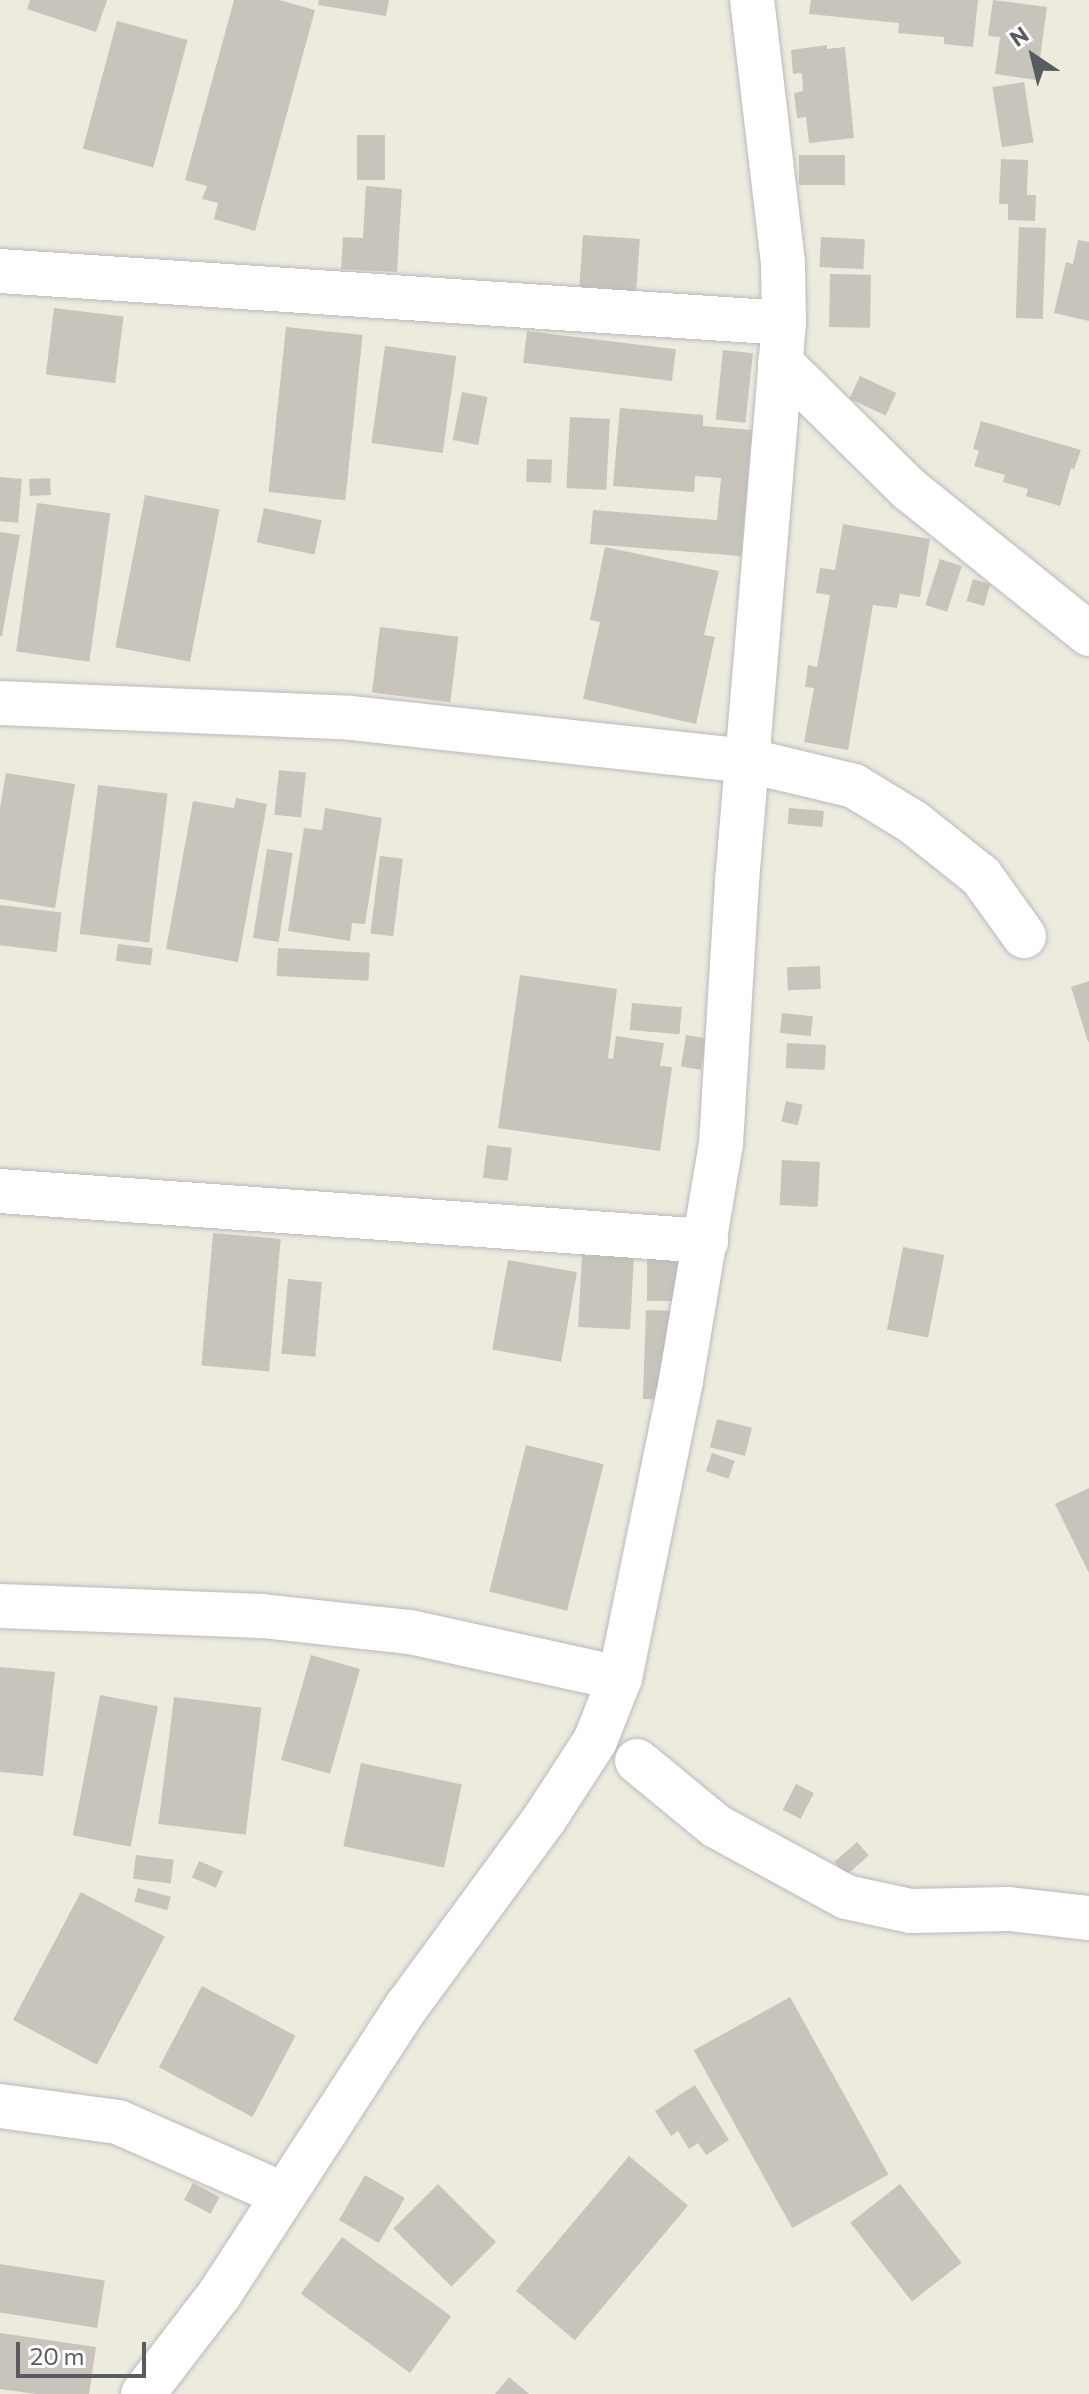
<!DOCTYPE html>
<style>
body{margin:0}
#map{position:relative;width:1089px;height:2394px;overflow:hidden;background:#edeade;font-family:Commissioner,sans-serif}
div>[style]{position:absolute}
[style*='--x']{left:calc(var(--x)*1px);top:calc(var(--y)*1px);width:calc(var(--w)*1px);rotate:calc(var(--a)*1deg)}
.building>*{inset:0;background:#c8c4bb;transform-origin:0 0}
.roads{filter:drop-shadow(0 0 2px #b7babf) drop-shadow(0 0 2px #b7babf)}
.street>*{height:44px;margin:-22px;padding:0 22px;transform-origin:22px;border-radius:22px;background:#fff}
span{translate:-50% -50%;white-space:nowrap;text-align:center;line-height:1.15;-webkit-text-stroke:7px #fff;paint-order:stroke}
.north{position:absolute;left:993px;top:16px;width:80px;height:80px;-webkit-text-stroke:6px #fff;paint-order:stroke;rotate:325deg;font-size:22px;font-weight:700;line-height:32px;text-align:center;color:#585c61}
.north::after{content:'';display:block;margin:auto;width:28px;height:36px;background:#585c61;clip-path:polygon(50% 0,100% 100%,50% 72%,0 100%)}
.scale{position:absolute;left:16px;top:2342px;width:130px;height:36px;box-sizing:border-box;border:4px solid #585c61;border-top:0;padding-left:10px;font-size:24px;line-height:28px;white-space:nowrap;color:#585c61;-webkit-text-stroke:6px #fff;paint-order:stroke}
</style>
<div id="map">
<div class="building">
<i style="clip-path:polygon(30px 0,107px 0,96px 32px,27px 9px)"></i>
<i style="clip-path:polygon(234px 0,279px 0,315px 10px,255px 231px,214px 219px,218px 203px,202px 199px,207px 186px,185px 180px)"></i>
<i style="clip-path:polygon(319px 0,389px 0,386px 16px,318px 5px)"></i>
<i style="clip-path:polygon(811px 0,978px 0,973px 47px,944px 44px,944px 37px,898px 33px,899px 23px,809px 14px)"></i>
<i style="clip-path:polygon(993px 0,1047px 7px,1037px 80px,995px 74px,1000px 37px,988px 36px)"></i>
<i style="left:117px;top:21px;width:73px;height:132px;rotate:15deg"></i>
<i style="clip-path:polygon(827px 45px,827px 49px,845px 47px,854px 138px,809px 143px,806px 117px,797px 118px,794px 93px,803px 91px,802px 73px,793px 74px,791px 50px)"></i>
<i style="left:1024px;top:82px;width:61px;height:32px;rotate:81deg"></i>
<i style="left:385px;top:135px;width:45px;height:28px;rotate:90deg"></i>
<i style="left:845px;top:155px;width:30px;height:46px;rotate:90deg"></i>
<i style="clip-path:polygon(1001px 159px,1028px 160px,1027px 195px,1036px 195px,1035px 221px,1008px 220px,1008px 204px,999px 204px)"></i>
<i style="clip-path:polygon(366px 186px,402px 189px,397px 272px,341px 269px,343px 237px,363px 238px)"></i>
<i style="left:1019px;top:227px;width:27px;height:91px;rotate:2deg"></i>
<i style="left:583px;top:235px;width:57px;height:61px;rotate:4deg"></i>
<i style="left:821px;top:237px;width:44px;height:30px;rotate:3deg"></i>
<i style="clip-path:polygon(1078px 240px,1089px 242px,1089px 321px,1054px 313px,1066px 262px,1073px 264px)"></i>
<i style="left:830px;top:274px;width:41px;height:53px;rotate:1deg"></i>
<i style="left:54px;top:308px;width:70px;height:67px;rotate:7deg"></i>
<i style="left:286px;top:327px;width:77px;height:166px;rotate:6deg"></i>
<i style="left:527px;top:331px;width:150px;height:32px;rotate:7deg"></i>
<i style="left:385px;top:346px;width:72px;height:98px;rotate:8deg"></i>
<i style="left:723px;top:350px;width:30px;height:70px;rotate:6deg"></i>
<i style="left:860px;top:376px;width:40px;height:25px;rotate:25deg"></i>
<i style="left:462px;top:392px;width:26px;height:49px;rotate:11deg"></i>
<i style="clip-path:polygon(620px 408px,703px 415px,703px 426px,752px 430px,741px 556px,590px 544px,593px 510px,717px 520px,721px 478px,695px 476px,694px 492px,613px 486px)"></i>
<i style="left:570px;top:417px;width:40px;height:71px;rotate:3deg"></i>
<i style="clip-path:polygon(981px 421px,1081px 450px,1074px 469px,1071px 468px,1060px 506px,1026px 496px,1028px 489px,1003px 482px,1005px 475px,974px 466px,979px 451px,973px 449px)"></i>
<i style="left:527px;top:459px;width:25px;height:23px;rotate:2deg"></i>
<i style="left:0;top:477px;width:22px;height:44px;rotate:5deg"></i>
<i style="left:50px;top:478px;width:17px;height:21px;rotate:87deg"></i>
<i style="left:145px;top:495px;width:76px;height:155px;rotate:11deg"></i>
<i style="left:37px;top:503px;width:74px;height:150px;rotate:8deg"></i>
<i style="left:264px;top:508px;width:59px;height:35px;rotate:12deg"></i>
<i style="clip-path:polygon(843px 524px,930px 539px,920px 597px,900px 594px,897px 608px,873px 605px,848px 750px,804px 742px,814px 688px,805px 687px,808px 665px,817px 667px,830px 595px,816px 593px,820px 568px,835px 570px)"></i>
<i style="clip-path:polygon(0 532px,20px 535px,2px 636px,0 636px)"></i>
<i style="clip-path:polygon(605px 547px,719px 571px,704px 635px,715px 637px,696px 724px,583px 699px,600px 622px,590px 620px)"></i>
<i style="left:940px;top:559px;width:23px;height:48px;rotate:18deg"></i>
<i style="left:973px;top:579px;width:18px;height:23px;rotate:16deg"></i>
<i style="left:380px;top:627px;width:79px;height:66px;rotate:7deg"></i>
<i style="left:279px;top:770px;width:27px;height:45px;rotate:6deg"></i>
<i style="clip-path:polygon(6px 773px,75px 784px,55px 908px,0 899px,0 808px)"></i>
<i style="left:98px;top:785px;width:70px;height:150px;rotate:7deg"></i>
<i style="clip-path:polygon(236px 798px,267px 804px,238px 962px,166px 949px,193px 801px,234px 808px)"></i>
<i style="clip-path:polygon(325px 808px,382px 818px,365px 924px,352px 923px,350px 941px,288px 931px,304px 828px,322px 830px)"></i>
<i style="left:789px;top:808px;width:35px;height:16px;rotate:5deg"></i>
<i style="left:267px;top:849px;width:26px;height:90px;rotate:9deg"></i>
<i style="left:380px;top:856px;width:23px;height:78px;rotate:7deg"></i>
<i style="left:0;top:905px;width:62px;height:40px;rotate:7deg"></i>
<i style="left:118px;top:944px;width:35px;height:17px;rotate:7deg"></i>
<i style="left:278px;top:948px;width:92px;height:28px;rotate:3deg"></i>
<i style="left:820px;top:966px;width:23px;height:33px;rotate:88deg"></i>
<i style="clip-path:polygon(520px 975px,617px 989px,608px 1058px,613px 1059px,616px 1036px,664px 1043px,660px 1066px,672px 1067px,660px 1151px,498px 1128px)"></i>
<i style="clip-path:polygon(1089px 981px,1089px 1042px,1088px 1042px,1071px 987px)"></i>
<i style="left:632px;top:1003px;width:50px;height:27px;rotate:5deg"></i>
<i style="left:782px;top:1013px;width:31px;height:20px;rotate:6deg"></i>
<i style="left:686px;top:1035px;width:20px;height:32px;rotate:9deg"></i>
<i style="left:787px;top:1043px;width:39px;height:25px;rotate:3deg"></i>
<i style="left:786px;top:1101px;width:17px;height:21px;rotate:13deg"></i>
<i style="left:487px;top:1145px;width:25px;height:33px;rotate:7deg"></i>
<i style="left:782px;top:1160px;width:38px;height:45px;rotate:3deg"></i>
<i style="left:213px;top:1233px;width:68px;height:133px;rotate:5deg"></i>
<i style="left:903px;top:1247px;width:42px;height:84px;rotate:11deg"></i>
<i style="left:647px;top:1252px;width:35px;height:49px"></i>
<i style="left:582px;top:1254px;width:52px;height:73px;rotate:3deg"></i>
<i style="left:508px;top:1260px;width:70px;height:91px;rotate:10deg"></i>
<i style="left:288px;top:1279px;width:34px;height:75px;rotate:5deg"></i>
<i style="left:646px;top:1310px;width:32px;height:89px;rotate:2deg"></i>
<i style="left:717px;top:1419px;width:36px;height:29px;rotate:14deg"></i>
<i style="left:526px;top:1445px;width:80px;height:151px;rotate:14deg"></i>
<i style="left:712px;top:1453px;width:24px;height:19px;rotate:19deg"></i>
<i style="clip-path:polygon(1089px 1488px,1089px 1573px,1055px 1504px)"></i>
<i style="left:311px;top:1655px;width:51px;height:109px;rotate:16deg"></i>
<i style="clip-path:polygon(0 1667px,55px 1672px,43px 1776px,0 1772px)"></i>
<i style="left:100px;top:1695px;width:59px;height:143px;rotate:11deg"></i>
<i style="left:174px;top:1697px;width:88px;height:128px;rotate:7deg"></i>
<i style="left:361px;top:1763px;width:103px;height:85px;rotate:12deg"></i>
<i style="left:796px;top:1784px;width:20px;height:29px;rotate:27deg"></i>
<i style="left:857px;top:1842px;width:18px;height:30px;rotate:49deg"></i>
<i style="left:136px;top:1855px;width:38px;height:24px;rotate:7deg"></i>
<i style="left:199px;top:1861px;width:26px;height:18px;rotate:23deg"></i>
<i style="left:138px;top:1888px;width:34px;height:14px;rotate:15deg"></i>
<i style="left:81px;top:1892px;width:95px;height:145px;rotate:28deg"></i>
<i style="left:202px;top:1986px;width:106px;height:92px;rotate:28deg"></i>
<i style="left:790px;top:1997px;width:203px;height:110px;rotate:61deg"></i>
<i style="clip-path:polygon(695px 2085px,729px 2140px,706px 2155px,698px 2143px,689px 2149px,678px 2131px,671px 2136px,655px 2111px)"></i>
<i style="left:629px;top:2156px;width:77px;height:176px;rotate:40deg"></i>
<i style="left:365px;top:2175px;width:46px;height:52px;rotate:30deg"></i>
<i style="left:193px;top:2183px;width:30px;height:19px;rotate:28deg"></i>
<i style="left:438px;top:2184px;width:82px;height:63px;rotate:45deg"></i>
<i style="left:900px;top:2184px;width:100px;height:63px;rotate:52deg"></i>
<i style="left:342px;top:2237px;width:135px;height:70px;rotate:36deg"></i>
<i style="left:0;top:2264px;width:106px;height:48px;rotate:9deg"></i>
<i style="clip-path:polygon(0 2333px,96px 2347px,89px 2394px,36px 2394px,0 2389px)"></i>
<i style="clip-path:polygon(509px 2377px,529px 2394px,495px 2394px)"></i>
</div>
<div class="roads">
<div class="street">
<i style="--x:0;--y:271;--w:786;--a:3.79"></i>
<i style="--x:780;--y:362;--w:182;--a:44.6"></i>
<i style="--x:910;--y:490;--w:230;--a:38.8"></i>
<i style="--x:0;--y:703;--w:351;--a:2.4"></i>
<i style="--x:351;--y:718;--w:401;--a:6.2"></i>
<i style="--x:750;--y:761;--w:107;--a:13.5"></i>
<i style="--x:854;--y:786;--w:69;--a:31.4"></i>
<i style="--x:913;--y:822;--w:87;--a:38.5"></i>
<i style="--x:981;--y:876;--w:74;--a:54.4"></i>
<i style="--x:0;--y:1191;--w:708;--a:4.05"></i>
<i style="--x:0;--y:1606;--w:262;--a:2.2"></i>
<i style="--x:262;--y:1616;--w:149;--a:6.2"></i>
<i style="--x:410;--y:1632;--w:215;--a:12.4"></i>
<i style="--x:637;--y:1761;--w:102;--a:39.4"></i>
<i style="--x:716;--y:1826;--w:148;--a:28.6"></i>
<i style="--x:846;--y:1897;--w:66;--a:12.2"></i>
<i style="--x:911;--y:1911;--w:98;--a:-1.2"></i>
<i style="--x:1009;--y:1909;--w:81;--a:6.4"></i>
<i style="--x:0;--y:2106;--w:119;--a:7.7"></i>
<i style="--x:118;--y:2122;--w:181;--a:23.7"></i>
<i style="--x:143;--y:2394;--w:125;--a:-52.5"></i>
<i style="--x:219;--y:2295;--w:345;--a:-57"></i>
<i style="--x:407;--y:2006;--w:233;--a:-53.7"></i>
<i style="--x:545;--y:1818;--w:92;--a:-57"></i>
<i style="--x:595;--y:1741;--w:68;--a:-68.4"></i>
<i style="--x:620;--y:1678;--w:304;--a:-78.4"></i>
<i style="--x:681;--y:1380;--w:239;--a:-80.4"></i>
<i style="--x:721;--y:1144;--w:263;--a:-86.5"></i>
<i style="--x:737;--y:881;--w:560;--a:-85.19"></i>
<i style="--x:784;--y:323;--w:60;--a:-91"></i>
<i style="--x:783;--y:263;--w:265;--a:-96.7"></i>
</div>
</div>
<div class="north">N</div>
<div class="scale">20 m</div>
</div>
